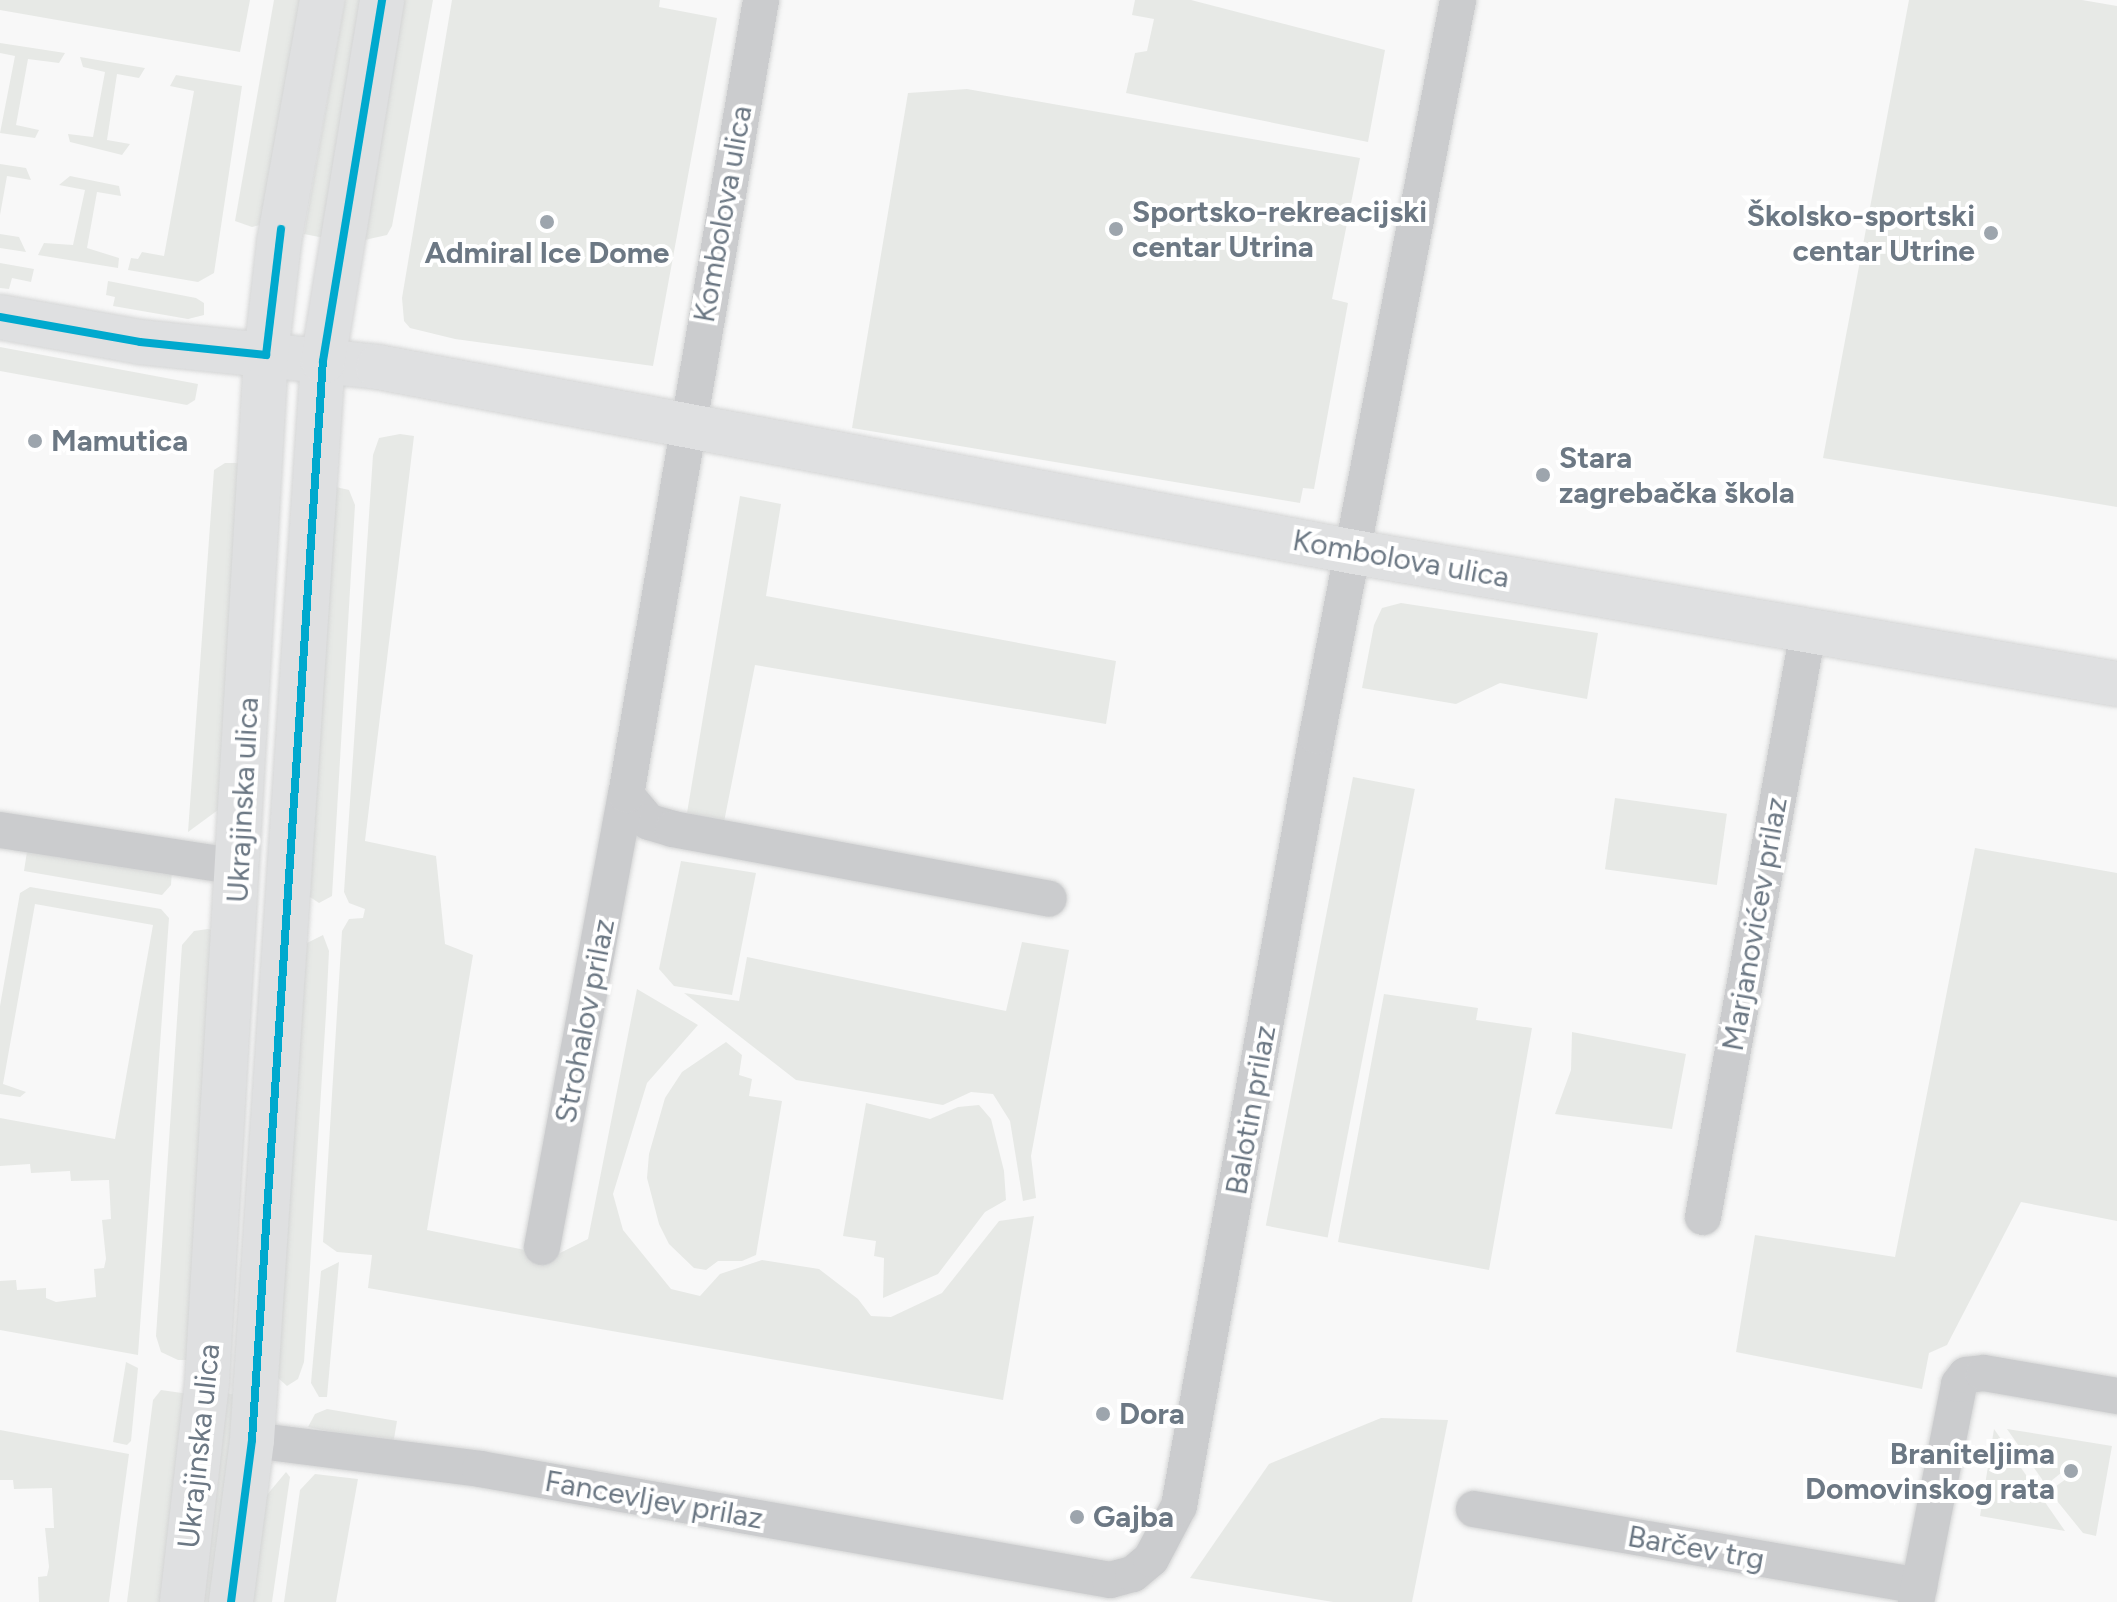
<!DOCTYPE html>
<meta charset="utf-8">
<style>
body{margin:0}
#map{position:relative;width:2117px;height:1602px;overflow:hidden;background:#f8f8f8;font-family:Figtree,sans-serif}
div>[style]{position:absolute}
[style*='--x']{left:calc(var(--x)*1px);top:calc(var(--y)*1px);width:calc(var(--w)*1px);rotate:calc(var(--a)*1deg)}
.green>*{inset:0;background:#e7e9e6;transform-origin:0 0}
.roads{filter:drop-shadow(0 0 2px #d4d5d5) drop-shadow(0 0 2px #d4d5d5)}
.street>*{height:36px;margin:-18px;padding:0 18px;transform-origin:18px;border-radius:18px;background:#cbccce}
.secondary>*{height:44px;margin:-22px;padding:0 22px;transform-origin:22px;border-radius:22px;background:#dfe0e1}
.bus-1>*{height:8px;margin:-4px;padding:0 4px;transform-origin:4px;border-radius:4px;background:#00a9ce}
.dots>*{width:22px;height:22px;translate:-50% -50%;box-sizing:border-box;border:4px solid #fff;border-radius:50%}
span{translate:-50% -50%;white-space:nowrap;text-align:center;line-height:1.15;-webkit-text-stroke:8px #fff;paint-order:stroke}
.poi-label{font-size:30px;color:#6c7884;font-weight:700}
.left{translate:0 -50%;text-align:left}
.right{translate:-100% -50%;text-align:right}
.street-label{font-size:30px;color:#6c7884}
</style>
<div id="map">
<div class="green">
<i style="clip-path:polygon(0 0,250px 0,240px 52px,0 10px)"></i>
<i style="clip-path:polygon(274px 0,300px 0,260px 225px,252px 227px,235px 221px)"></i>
<i style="clip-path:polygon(345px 0,364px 0,324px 237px,319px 237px,304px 234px)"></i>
<i style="clip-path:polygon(399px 0,433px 0,392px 226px,387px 235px,360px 241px)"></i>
<i style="clip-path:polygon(452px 0,660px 0,659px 7px,717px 18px,653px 366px,455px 339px,410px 328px,404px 321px,402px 298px)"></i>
<i style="clip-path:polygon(1135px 0,1191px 0,1385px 50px,1368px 142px,1126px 93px,1135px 53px,1147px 51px,1154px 19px,1132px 15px)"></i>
<i style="clip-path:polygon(1909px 0,2082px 0,2117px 6px,2117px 507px,1823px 458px)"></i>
<i style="clip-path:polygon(0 43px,65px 53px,59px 63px,28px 59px,16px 125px,39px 130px,35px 138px,0 133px,15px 56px,0 53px)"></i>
<i style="clip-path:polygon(80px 57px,145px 68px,139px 78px,117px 74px,107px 140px,130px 144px,122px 155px,70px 142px,68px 134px,93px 137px,105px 72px,83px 67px)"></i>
<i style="clip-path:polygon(176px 75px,242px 86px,214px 273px,198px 282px,128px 270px,131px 258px,138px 259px,142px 252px,164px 256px,194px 91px,170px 86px)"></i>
<i style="clip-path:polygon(967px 89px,1360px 158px,1332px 299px,1348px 303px,1314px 489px,1303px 488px,1300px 503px,852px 428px,908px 93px)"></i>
<i style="clip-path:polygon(0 164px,26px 168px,31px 180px,7px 176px,0 215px)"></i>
<i style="clip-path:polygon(70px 176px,119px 186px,121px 196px,97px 192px,87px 248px,119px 258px,118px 268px,38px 255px,44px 243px,73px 245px,85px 190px,59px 185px)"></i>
<i style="clip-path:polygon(0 234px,19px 237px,26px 252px,0 248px)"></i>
<i style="clip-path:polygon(0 263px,34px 269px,31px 282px,12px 278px,9px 289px,0 288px)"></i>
<i style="clip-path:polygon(108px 281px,196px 298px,204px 303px,204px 315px,188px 319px,113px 306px,115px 297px,106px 295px)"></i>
<i style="clip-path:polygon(0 347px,198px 384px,195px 400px,187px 405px,0 371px)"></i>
<i style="clip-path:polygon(400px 434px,414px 436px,365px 841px,436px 856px,445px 944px,473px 955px,427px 1230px,554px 1256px,588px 1239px,637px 989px,698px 1025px,647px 1083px,613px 1194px,623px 1230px,671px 1289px,700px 1296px,720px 1274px,762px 1260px,819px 1269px,858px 1299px,871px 1316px,891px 1317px,942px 1293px,999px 1221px,1034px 1216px,1003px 1400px,368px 1288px,372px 1255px,337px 1252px,323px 1242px,342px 931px,349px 919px,363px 918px,365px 909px,349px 903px,344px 892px,373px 455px,379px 438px)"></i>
<i style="clip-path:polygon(225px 463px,242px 463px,218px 810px,188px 832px,214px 470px)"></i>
<i style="clip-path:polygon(336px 487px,349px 490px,355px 505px,332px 896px,319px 903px,310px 897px)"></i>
<i style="clip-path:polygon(740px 496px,781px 504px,766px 596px,1116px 661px,1106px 724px,755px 665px,724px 822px,687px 813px)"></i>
<i style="clip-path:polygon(1401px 603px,1598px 633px,1587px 699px,1500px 683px,1456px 704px,1362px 688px,1374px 625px,1382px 608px)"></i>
<i style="left:1353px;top:777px;width:63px;height:457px;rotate:11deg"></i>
<i style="left:1615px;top:798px;width:113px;height:72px;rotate:8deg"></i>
<i style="clip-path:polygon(28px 845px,172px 870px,171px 885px,162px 895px,24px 871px)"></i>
<i style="clip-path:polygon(1975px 848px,2117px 873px,2117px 1221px,2021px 1202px,1947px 1345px,1929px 1353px,1922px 1389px,1736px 1352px,1755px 1235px,1895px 1257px)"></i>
<i style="clip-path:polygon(681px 861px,756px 873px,732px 995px,674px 986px,659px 969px)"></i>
<i style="clip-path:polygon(30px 887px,161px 909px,169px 918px,138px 1355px,0 1330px,0 1281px,16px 1280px,17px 1290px,46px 1288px,46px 1298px,56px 1302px,96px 1297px,94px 1269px,104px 1268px,106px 1259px,102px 1220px,111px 1219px,109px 1180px,71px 1181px,70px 1171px,31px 1173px,30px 1164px,0 1166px,0 1118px,115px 1139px,153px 925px,35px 904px,3px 1084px,26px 1092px,20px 1097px,0 1094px,0 1006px,20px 893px)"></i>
<i style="clip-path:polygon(208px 929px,215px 931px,187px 1360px,178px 1360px,161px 1352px,156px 1336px,182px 945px,194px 931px)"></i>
<i style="clip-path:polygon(323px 935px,329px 951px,326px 1013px,304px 1362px,298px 1379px,287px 1386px,277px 1377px,307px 943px)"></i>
<i style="clip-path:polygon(1022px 942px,1069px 950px,1031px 1156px,1036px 1198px,1023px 1201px,1010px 1121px,993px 1094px,971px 1092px,943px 1105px,796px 1080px,684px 993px,739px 1001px,747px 957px,1006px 1011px)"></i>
<i style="clip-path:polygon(1384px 994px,1478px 1008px,1476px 1020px,1532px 1028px,1489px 1270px,1338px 1242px)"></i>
<i style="clip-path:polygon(1572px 1032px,1686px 1054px,1672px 1129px,1555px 1114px,1571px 1070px)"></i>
<i style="clip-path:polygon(726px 1042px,742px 1055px,739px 1075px,752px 1079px,749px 1096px,782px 1101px,756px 1255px,742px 1261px,718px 1261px,706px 1270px,694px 1268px,669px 1244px,659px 1224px,647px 1178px,649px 1154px,665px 1098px,682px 1072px)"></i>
<i style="clip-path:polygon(866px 1103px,930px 1119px,958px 1107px,979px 1105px,991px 1119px,1004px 1171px,1006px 1200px,985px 1212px,938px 1274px,883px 1298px,884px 1258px,874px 1256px,876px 1241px,843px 1236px)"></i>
<i style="clip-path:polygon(339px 1262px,327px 1397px,319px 1397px,311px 1383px,321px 1271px)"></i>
<i style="clip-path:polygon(126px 1362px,138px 1368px,131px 1441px,127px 1445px,113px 1442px)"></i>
<i style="clip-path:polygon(161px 1390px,189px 1394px,162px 1602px,127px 1602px,153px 1400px)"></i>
<i style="left:222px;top:1393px;width:19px;height:211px;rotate:6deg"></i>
<i style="clip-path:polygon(327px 1409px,397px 1421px,393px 1445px,308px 1427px,315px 1414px)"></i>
<i style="clip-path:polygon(1381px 1418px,1448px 1420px,1412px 1602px,1333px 1602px,1190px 1578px,1269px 1464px)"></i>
<i style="clip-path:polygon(1994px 1429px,2065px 1531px,1980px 1516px)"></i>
<i style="clip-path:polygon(2007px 1429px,2112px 1446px,2096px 1536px,2083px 1533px,2049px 1491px,2076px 1472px,2071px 1465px,2046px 1485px)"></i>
<i style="clip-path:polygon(0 1430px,129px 1454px,109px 1602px,39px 1602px,38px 1577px,47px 1576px,49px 1567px,45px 1528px,54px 1528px,52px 1488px,14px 1489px,13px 1480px,0 1480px)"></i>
<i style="clip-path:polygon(286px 1472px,290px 1477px,272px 1602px,251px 1602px,266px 1496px)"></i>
<i style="clip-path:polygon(315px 1474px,358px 1479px,336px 1602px,284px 1602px,300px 1490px)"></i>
</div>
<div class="roads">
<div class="street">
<i style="--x:626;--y:795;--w:35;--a:50"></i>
<i style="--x:649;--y:822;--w:25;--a:16"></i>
<i style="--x:673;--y:829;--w:382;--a:10.5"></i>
<i style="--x:0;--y:830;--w:243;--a:8.8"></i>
<i style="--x:1703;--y:1217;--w:595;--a:-79.84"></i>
<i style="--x:542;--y:1247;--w:460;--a:-79.5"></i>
<i style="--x:626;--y:795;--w:806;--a:-80.36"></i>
<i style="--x:252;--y:1440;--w:230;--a:7.2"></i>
<i style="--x:480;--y:1469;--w:640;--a:9.99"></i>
<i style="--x:1110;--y:1580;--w:24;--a:-15"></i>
<i style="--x:1133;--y:1574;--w:23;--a:-40"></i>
<i style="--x:1151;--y:1559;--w:60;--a:-62.2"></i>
<i style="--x:1179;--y:1506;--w:782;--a:-79.84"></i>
<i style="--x:1317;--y:736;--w:749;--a:-79.15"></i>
<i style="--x:1474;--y:1509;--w:452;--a:9.8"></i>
<i style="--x:1916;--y:1602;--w:222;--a:-78.8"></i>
<i style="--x:1959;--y:1384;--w:11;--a:-52"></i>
<i style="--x:1966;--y:1375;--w:18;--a:-6"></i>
<i style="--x:1984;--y:1373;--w:135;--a:9.8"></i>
</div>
<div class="secondary">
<i style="--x:0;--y:317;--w:142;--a:10.1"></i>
<i style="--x:140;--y:342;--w:239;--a:6"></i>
<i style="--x:378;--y:367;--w:993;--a:10.73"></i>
<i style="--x:1354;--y:552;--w:774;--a:9.82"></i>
<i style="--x:182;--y:1602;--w:221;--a:-83.5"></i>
<i style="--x:207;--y:1382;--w:1029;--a:-86.71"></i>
<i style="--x:266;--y:355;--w:114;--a:-83.4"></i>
<i style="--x:279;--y:242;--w:246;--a:-79.9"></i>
<i style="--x:231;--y:1602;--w:163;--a:-82.6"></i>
<i style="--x:252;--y:1440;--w:1081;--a:-86.24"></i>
<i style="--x:323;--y:361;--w:366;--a:-80.7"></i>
</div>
</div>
<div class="bus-1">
<i style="--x:0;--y:317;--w:142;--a:10.1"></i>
<i style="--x:140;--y:342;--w:127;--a:5.9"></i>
<i style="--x:266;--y:355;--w:127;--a:-83.2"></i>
<i style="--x:231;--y:1602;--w:163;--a:-82.6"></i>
<i style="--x:252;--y:1440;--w:1081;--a:-86.24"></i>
<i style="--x:323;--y:361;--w:366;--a:-80.7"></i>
</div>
<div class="dots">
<i style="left:547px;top:222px;background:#9da5ad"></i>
<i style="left:1116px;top:229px;background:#9da5ad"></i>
<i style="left:1991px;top:233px;background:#9da5ad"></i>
<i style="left:35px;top:441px;background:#9da5ad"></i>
<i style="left:1543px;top:475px;background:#9da5ad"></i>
<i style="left:1103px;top:1414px;background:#9da5ad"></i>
<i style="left:2071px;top:1471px;background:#9da5ad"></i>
<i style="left:1077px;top:1517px;background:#9da5ad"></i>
</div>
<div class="poi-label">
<span class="left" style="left:1132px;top:229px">Sportsko-rekreacijski<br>centar Utrina</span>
<span class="right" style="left:1975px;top:233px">Školsko-sportski<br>centar Utrine</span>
<span style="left:547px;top:253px">Admiral Ice Dome</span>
<span class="left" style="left:51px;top:441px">Mamutica</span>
<span class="left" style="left:1559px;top:475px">Stara<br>zagrebačka škola</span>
<span class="left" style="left:1119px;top:1414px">Dora</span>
<span class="right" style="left:2055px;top:1471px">Braniteljima<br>Domovinskog rata</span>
<span class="left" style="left:1093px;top:1517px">Gajba</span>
</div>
<div class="street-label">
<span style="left:723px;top:214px;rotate:-80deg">Kombolova ulica</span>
<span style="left:1401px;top:559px;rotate:10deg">Kombolova ulica</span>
<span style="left:243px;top:800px;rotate:-87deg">Ukrajinska ulica</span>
<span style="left:1755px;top:924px;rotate:-80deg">Marjanovićev prilaz</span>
<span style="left:585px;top:1021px;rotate:-79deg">Strohalov prilaz</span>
<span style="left:1251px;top:1110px;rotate:-80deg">Balotin prilaz</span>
<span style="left:199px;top:1446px;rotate:-84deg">Ukrajinska ulica</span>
<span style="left:654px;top:1500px;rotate:10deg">Fancevljev prilaz</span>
<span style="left:1696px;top:1548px;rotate:10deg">Barčev trg</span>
</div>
</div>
